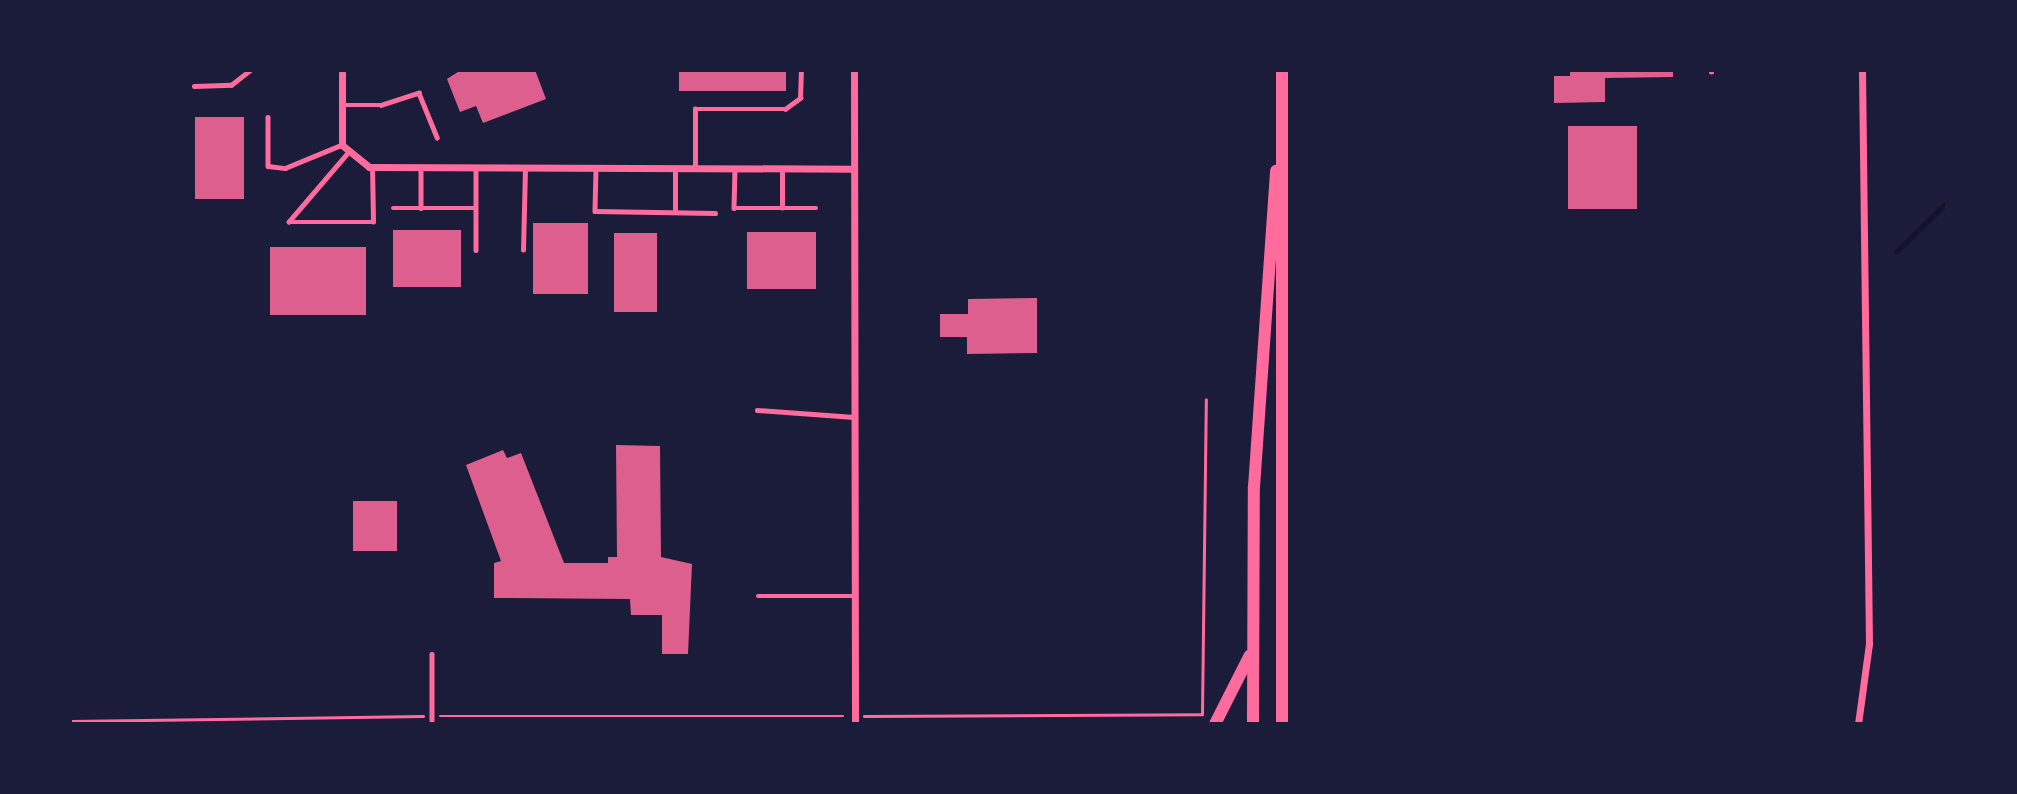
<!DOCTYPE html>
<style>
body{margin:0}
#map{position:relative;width:2017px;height:794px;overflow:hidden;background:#1b1b3a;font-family:Signika,sans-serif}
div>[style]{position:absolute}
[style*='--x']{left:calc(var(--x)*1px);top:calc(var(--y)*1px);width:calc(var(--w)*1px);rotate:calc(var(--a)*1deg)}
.stream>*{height:4.5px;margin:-2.25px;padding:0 2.25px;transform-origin:2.25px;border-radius:2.25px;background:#12122b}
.building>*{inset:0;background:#dd5f8e;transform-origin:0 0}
.path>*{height:2.5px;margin:-1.25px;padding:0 1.25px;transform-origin:1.25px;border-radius:1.25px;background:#ff6b9d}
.service>*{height:4.5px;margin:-2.25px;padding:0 2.25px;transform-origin:2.25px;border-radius:2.25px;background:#ff6b9d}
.minor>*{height:7px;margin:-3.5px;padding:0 3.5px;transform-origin:3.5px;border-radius:3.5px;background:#ff6b9d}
.secondary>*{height:12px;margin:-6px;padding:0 6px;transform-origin:6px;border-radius:6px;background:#ff6b9d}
span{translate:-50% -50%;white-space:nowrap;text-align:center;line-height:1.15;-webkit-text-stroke:7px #1b1b3a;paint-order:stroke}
.frame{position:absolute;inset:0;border:72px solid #1b1b3a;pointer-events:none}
</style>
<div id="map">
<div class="stream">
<i style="--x:1896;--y:252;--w:71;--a:-44.4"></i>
</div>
<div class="building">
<i style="clip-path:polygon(461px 70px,535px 70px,546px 99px,483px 123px,476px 106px,460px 112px,447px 79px)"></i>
<i style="left:679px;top:70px;width:107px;height:21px"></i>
<i style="clip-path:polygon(1570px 70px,1673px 70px,1673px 77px,1605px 78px,1605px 102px,1554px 103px,1554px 76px,1570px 76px)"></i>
<i style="left:195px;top:117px;width:49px;height:82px"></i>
<i style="left:1568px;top:126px;width:69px;height:83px"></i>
<i style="left:533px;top:223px;width:55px;height:71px"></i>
<i style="left:393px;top:230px;width:68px;height:57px"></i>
<i style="left:747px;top:232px;width:69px;height:57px"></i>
<i style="left:614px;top:233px;width:43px;height:79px"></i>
<i style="left:270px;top:247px;width:96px;height:68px"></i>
<i style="clip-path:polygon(1037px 298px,1037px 353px,967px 354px,967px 337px,940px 337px,940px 314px,968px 314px,968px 299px)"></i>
<i style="clip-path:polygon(616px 445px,660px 446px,661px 557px,692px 564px,688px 654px,662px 654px,662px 615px,631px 615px,630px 599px,494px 598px,494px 563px,501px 561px,466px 465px,503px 450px,507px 458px,521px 453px,564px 563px,608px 563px,608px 557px,617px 557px)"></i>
<i style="left:353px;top:501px;width:44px;height:50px"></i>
</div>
<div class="path">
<i style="--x:440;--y:716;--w:403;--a:0"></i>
<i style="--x:864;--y:716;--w:338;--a:-0.3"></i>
<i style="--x:1202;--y:714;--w:314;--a:-89.3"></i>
<i style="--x:70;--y:721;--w:353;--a:-0.8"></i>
</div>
<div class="service">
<i style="--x:325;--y:70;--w:57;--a:0"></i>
<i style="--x:854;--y:70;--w:11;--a:0"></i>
<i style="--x:1711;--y:72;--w:2;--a:-90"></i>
<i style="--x:194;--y:86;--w:37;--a:-2"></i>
<i style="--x:231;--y:85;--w:24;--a:-38"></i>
<i style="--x:342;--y:105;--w:39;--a:0"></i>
<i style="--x:381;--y:105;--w:40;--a:-18"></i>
<i style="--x:419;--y:93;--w:48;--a:67.8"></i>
<i style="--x:268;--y:117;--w:49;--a:90"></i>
<i style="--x:268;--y:166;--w:17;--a:7"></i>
<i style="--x:285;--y:168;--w:61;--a:-22.3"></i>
<i style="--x:349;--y:152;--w:92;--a:130.6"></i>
<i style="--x:289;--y:222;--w:84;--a:0"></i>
<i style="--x:373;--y:222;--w:55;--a:-91"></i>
<i style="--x:421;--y:168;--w:40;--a:90"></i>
<i style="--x:421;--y:208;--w:55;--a:0"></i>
<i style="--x:476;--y:168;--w:82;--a:90"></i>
<i style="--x:695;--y:168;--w:59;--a:-90"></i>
<i style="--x:695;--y:109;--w:90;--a:0"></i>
<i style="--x:785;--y:109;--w:19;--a:-36"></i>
<i style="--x:800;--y:98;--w:28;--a:-88"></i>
<i style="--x:735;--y:168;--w:40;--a:91.4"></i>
<i style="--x:734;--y:208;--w:48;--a:0"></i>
<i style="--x:782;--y:208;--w:39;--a:-90"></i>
<i style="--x:596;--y:169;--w:42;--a:91.4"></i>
<i style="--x:595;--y:211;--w:120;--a:1"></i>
<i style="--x:393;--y:208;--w:28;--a:0"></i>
<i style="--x:782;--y:208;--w:34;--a:0"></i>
<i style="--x:675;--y:212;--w:43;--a:-90"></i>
<i style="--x:523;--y:250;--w:82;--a:-88.6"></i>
<i style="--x:757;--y:410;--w:97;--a:4.1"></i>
<i style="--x:758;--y:596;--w:97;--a:0"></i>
<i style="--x:432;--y:654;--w:70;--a:90"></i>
</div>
<div class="minor">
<i style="--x:854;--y:70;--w:654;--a:89.91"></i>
<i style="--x:342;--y:73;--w:72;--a:90"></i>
<i style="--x:342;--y:145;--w:35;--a:39"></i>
<i style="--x:369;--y:167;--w:484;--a:0.2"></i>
<i style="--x:1858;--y:724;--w:81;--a:-82.2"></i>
<i style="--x:1869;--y:644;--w:574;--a:-90.7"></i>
</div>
<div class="secondary">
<i style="--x:1215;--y:724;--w:77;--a:-63.1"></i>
<i style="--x:1253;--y:724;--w:237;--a:-89.8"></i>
<i style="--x:1254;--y:487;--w:317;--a:-86"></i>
<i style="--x:1282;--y:724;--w:654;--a:-90"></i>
</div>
<div class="frame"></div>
</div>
